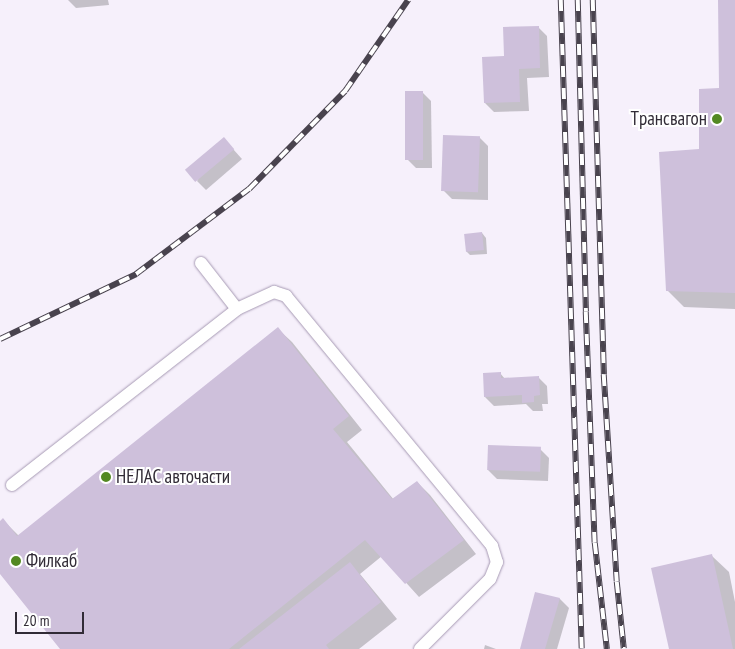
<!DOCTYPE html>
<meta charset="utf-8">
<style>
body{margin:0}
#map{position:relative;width:735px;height:649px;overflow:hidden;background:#f6f0fb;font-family:"PT Sans Narrow",sans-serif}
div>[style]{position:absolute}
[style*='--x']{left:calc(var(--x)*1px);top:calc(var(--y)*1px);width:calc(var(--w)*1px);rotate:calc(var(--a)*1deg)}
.shadow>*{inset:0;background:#0003}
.building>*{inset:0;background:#cec0db;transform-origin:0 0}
.roads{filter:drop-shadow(0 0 1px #a79ab4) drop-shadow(0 0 1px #a79ab4)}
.lane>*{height:12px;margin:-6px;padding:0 6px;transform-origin:6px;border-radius:6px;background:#fff}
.rail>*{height:5.5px;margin-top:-2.75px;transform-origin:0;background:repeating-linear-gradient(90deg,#fff 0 11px,#49434e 0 22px);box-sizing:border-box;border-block:1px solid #49434e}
.dots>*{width:14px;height:14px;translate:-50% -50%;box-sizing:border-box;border:2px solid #fff;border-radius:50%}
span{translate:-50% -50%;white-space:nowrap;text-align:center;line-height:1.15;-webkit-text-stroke:4px #fff;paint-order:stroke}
.poi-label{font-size:19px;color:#312b36}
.right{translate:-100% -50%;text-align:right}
.left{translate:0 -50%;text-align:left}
.scale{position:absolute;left:15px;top:612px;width:69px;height:22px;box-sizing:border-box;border:2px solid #312b36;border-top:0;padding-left:6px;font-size:15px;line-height:18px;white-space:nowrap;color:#312b36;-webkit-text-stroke:4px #fff;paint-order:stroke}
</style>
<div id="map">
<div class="shadow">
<i style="clip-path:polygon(68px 0,108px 0,109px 5px,76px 8px)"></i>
<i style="clip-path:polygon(719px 0,735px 0,735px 309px,684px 307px,667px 290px,700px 150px,721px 89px)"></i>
<i style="clip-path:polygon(538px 27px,547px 36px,549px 77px,527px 78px,529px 111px,494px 112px,485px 103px,505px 58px)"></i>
<i style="clip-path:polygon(422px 92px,431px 101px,432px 168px,416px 168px,407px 159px)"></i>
<i style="clip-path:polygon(479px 137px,488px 146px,488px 200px,452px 199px,443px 190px)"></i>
<i style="clip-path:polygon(224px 139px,242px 159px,206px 190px,197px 181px)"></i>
<i style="clip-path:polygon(482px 233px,486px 238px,487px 254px,470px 255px,466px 251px)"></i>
<i style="clip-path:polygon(278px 329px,292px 342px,362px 430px,347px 442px,394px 500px,417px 482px,430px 495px,476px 554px,419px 597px,382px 556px,360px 574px,397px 619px,359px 649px,62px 649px,0 571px,0 523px,3px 520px,19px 536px)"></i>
<i style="clip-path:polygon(500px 373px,505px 379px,538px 377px,547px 386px,548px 404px,542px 404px,543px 411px,533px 411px,526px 404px,494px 406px,485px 397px)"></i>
<i style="clip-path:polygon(540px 449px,549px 458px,548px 481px,497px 479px,488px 470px)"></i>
<i style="clip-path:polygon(712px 556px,729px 572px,735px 602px,735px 649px,670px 649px)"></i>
<i style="clip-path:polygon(536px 593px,560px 599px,569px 608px,557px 649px,521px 649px)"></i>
<i style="clip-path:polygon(485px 645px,496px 649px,484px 649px)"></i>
</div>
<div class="building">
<i style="clip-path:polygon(718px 0,735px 0,735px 293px,666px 291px,659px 152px,699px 149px,699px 89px,719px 88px)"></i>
<i style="clip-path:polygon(539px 26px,540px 68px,519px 69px,520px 102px,484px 103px,482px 57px,504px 56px,503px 27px)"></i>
<i style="left:405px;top:91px;width:18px;height:69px"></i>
<i style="left:443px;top:135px;width:37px;height:56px;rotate:2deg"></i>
<i style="left:224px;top:137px;width:16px;height:51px;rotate:50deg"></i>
<i style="left:482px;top:232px;width:18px;height:18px;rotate:84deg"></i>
<i style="clip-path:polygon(278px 327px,349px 416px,333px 429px,392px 499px,417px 481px,464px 540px,405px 584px,365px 540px,229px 649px,60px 649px,0 574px,0 521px,3px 518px,17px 536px)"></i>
<i style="clip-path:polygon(501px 372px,501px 378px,539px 376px,540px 395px,534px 396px,534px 402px,522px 403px,522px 395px,484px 397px,483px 373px)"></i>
<i style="left:488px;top:445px;width:53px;height:25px;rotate:2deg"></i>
<i style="clip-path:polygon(712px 554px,733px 649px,669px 649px,651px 568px)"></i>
<i style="clip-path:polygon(350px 562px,381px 602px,326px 645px,329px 649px,239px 649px)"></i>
<i style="clip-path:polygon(535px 592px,560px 598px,545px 649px,520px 649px)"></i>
</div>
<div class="roads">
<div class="lane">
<i style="--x:201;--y:263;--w:58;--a:52"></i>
<i style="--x:12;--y:485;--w:286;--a:-38"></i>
<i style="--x:237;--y:309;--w:41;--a:-24.7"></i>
<i style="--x:274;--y:292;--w:13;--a:18"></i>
<i style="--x:286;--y:296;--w:324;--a:50.5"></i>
<i style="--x:492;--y:546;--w:17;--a:73"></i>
<i style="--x:497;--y:562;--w:18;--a:112"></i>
<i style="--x:490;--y:579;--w:99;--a:135"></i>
</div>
</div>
<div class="rail">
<i style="--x:561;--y:0;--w:649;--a:88.15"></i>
<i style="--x:578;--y:0;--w:312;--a:88.5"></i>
<i style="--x:586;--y:312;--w:231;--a:87.8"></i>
<i style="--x:595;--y:543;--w:107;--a:83.5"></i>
<i style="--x:593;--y:0;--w:375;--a:88.3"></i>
<i style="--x:604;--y:375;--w:207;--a:86.4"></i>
<i style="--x:617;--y:582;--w:67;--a:84"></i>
<i style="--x:0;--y:339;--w:151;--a:-25.5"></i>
<i style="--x:136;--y:274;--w:141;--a:-37"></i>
<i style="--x:249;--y:189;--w:137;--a:-45.6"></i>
<i style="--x:345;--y:91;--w:111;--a:-55.3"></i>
</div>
<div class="dots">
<i style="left:717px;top:119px;background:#538922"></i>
<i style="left:106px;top:477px;background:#538922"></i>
<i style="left:16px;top:561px;background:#538922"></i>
</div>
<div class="poi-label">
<span class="right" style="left:707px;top:119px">Tрансвагон</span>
<span class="left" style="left:116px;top:477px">НЕЛАС авточасти</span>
<span class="left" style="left:26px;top:561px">Филкаб</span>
</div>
<div class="scale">20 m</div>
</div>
